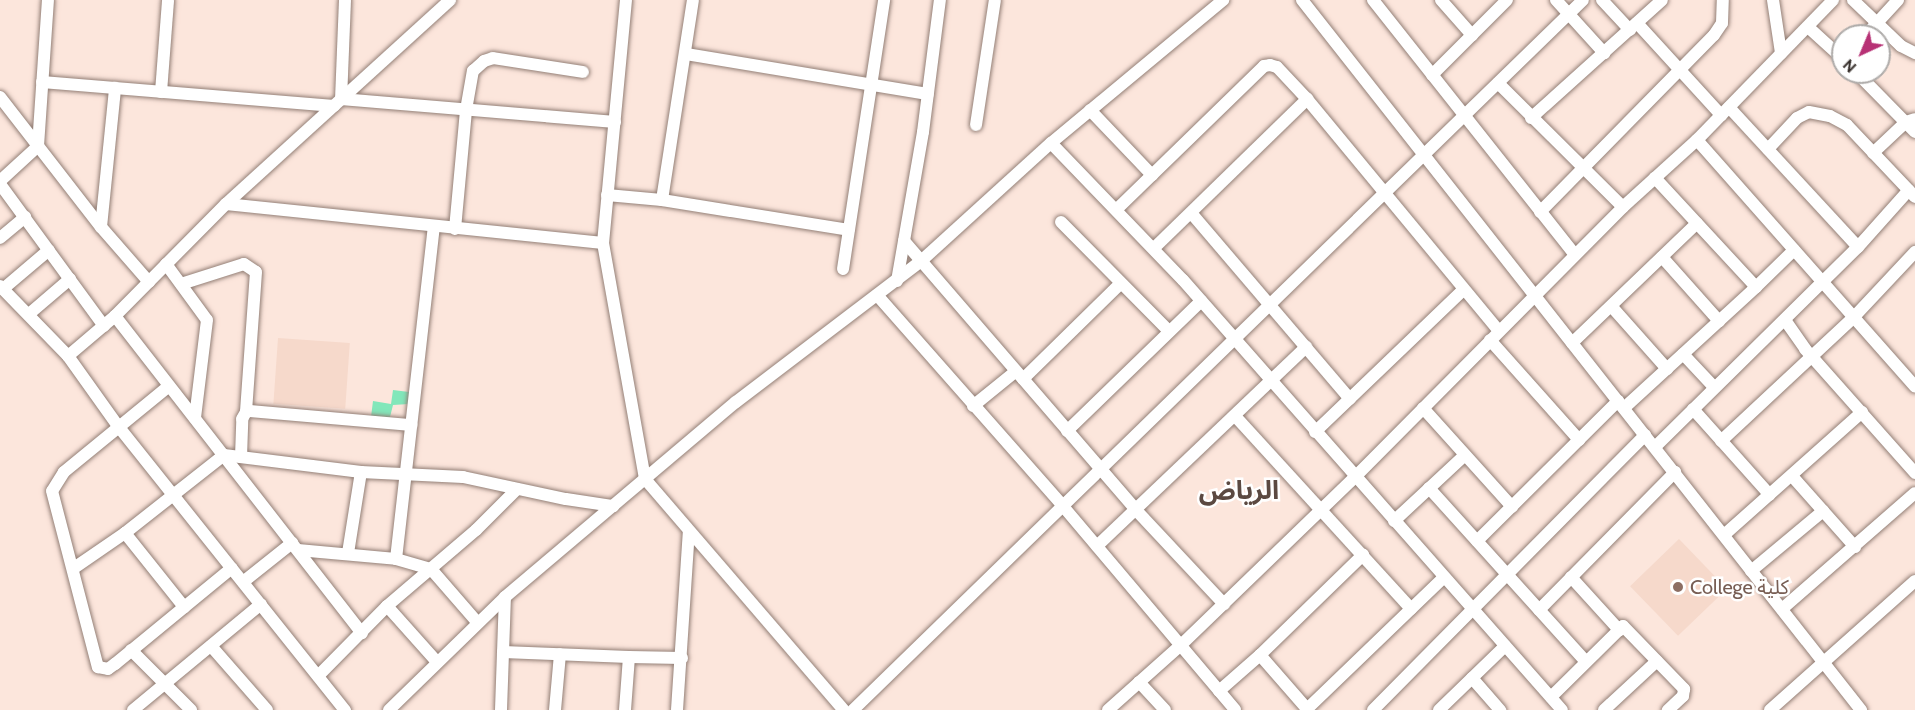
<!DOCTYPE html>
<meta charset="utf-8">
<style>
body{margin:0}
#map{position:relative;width:1915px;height:710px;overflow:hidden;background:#fce6dc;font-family:Cabin,"Noto Sans Arabic",sans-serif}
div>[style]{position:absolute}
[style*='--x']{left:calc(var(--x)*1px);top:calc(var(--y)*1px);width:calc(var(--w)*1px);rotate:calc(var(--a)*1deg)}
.built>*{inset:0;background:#f6d9cb;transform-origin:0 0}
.green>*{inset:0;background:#82e7ba}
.roads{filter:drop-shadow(0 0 2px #937f76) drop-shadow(0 0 2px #937f76)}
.minor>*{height:12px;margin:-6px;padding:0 6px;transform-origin:6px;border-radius:6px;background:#fff}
.dots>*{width:16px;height:16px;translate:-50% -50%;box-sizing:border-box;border:3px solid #fff;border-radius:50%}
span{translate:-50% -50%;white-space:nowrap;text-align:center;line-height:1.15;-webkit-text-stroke:5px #fff;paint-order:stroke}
.education-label{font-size:20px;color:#785e54}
.left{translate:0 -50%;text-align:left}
.district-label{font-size:26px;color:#5b4941;font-weight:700}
.north{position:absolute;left:1831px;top:24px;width:60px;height:60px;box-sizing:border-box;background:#fff;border:2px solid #aeaba9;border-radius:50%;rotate:224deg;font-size:16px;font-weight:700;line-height:24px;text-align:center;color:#342c28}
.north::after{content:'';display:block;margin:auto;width:21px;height:27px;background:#b73175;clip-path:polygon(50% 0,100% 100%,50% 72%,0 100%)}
</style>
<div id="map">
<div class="built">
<i style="left:278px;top:338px;width:72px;height:66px;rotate:4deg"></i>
<i style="left:1679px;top:539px;width:69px;height:68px;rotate:46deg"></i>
</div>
<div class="green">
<i style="clip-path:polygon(393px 390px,409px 392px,409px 404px,393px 405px,390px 417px,371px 417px,373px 401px,391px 404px)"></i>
</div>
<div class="roads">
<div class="minor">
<i style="--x:345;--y:0;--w:99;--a:92.3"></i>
<i style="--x:341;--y:99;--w:275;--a:4.8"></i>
<i style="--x:626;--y:0;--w:244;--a:95.4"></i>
<i style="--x:603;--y:243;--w:240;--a:79.9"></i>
<i style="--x:645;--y:479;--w:305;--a:49.3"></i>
<i style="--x:1302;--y:0;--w:904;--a:51.79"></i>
<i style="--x:1373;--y:0;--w:325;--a:51.6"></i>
<i style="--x:1441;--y:0;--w:47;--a:48.5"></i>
<i style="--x:1556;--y:0;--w:72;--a:47.8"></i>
<i style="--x:1602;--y:0;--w:41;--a:47"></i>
<i style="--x:1773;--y:0;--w:54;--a:81.4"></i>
<i style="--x:1853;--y:0;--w:66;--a:43.8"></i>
<i style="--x:1901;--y:46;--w:16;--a:27"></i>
<i style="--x:1637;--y:23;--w:125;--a:47.6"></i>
<i style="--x:1808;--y:27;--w:47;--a:42.4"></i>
<i style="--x:1865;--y:36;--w:49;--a:-47.5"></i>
<i style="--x:686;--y:54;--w:245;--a:9.4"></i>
<i style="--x:1856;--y:72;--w:84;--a:45.5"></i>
<i style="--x:1432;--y:75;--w:106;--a:-45"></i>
<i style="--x:42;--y:82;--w:293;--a:4.7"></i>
<i style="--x:1498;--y:83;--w:176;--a:44.8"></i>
<i style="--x:161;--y:92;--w:92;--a:-85.6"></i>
<i style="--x:0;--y:97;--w:165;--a:52.2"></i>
<i style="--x:101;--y:227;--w:73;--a:48.9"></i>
<i style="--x:1090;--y:110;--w:90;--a:46.4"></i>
<i style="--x:1531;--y:118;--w:176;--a:-42"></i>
<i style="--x:976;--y:125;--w:126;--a:-81.4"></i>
<i style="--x:1697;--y:140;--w:329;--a:48.5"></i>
<i style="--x:1051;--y:143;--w:190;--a:46.1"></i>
<i style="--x:1183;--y:280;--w:573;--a:48.61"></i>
<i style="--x:1768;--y:149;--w:42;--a:-46.9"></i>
<i style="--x:1797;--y:118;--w:13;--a:-27"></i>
<i style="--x:1809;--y:112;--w:21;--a:11"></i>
<i style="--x:1830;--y:116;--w:19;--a:28"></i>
<i style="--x:1847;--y:125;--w:99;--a:46.6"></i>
<i style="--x:1873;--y:153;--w:45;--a:-43.2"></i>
<i style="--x:1906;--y:122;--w:9;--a:-18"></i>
<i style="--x:0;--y:181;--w:52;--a:-42.6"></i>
<i style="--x:38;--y:146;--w:146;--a:-86.1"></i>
<i style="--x:0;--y:184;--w:176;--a:53.8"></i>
<i style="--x:607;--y:195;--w:55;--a:5.2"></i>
<i style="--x:662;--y:200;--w:189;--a:9.1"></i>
<i style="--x:662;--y:200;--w:202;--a:-81.2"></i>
<i style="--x:226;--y:204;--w:379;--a:5.9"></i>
<i style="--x:1117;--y:209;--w:205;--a:-44.2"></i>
<i style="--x:1264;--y:66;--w:6;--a:-9"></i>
<i style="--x:1270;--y:65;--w:7;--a:16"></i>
<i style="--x:1277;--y:67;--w:44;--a:46.8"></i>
<i style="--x:1307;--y:99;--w:301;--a:50.4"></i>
<i style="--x:1540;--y:212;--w:248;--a:-45.5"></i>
<i style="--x:1714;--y:35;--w:14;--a:-56"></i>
<i style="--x:1722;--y:23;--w:23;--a:-88"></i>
<i style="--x:1192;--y:214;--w:243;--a:49.5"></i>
<i style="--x:1061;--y:222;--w:153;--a:45.3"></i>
<i style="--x:101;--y:227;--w:140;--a:-84.2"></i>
<i style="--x:455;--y:229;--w:120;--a:-84.7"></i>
<i style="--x:466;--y:110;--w:40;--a:-80"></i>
<i style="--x:473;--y:71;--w:15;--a:-42"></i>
<i style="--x:484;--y:61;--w:9;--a:-18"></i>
<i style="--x:493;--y:58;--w:91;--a:8.8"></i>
<i style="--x:0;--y:238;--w:33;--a:-40"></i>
<i style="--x:904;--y:241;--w:355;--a:49.2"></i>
<i style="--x:1136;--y:510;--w:129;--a:46.9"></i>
<i style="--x:1858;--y:247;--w:76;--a:-48.2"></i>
<i style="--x:1154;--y:248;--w:214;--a:-44.2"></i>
<i style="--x:1662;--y:257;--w:86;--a:48.3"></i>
<i style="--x:166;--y:264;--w:69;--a:53.8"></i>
<i style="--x:207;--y:320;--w:99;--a:97"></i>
<i style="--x:843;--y:269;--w:272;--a:-81.3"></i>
<i style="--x:897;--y:281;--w:151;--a:-80.1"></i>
<i style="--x:923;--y:132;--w:133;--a:-82.7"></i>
<i style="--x:181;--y:284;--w:66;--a:-17.6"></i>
<i style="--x:244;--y:264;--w:14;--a:34"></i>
<i style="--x:256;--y:272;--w:140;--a:94.1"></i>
<i style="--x:0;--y:286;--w:98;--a:45.8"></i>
<i style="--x:68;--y:356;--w:86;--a:54.5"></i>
<i style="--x:118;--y:426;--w:364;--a:51.4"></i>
<i style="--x:1756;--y:287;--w:53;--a:-44.2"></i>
<i style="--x:3;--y:289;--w:60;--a:-40.3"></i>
<i style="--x:877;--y:295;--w:280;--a:48.6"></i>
<i style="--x:1062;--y:505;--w:268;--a:49.8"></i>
<i style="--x:1612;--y:307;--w:83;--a:48.4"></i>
<i style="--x:29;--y:314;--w:54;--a:-40.5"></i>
<i style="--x:115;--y:316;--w:402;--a:52.1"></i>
<i style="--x:1785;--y:320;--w:35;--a:55"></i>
<i style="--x:1805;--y:349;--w:166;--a:48.4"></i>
<i style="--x:1490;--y:340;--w:134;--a:48.3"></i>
<i style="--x:1572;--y:343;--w:173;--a:-43.8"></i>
<i style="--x:1683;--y:354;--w:45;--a:46.8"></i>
<i style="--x:68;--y:356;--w:62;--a:-40.4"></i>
<i style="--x:115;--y:316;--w:158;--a:-45.3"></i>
<i style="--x:226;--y:204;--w:303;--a:-42.3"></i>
<i style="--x:1023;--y:379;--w:137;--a:-44.4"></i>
<i style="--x:169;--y:386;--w:136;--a:140.7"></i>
<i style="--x:64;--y:472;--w:22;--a:122"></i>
<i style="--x:52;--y:491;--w:182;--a:75.4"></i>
<i style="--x:98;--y:667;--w:10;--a:11"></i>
<i style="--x:108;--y:669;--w:9;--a:-36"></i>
<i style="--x:115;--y:664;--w:151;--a:-39.4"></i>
<i style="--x:973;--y:406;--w:55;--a:-39.1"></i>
<i style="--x:1423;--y:408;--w:133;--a:48"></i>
<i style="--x:1624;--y:408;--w:179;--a:-42.5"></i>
<i style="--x:1756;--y:287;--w:149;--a:-132.8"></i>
<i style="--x:1693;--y:409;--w:115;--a:48.2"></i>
<i style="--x:1235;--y:416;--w:261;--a:47.6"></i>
<i style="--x:1067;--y:431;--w:187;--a:-44.1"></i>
<i style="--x:1315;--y:432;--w:205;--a:-43.8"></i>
<i style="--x:1721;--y:441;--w:180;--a:-43"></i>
<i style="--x:1853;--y:318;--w:91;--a:-46.8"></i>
<i style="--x:1655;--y:447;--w:285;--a:-44.6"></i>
<i style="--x:1858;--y:247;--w:190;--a:-132.7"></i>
<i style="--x:241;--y:457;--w:38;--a:-88"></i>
<i style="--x:242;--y:419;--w:8;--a:-60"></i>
<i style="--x:246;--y:412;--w:4;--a:-14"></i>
<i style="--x:250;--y:411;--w:162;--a:5"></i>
<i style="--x:1792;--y:476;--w:95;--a:48.4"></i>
<i style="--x:1429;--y:488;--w:234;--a:47.9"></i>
<i style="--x:1394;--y:521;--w:97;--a:-42.9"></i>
<i style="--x:125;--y:533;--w:95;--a:51.4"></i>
<i style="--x:1724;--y:535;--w:185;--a:-41.7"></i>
<i style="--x:1477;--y:541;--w:199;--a:-44.8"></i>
<i style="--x:1097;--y:546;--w:289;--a:-43.6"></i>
<i style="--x:298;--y:550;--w:98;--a:5.2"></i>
<i style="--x:396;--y:559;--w:36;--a:16"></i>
<i style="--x:431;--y:569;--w:70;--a:49"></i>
<i style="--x:348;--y:553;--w:82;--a:-80.9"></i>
<i style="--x:396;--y:559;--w:334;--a:-83.5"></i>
<i style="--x:74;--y:568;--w:62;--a:-34.5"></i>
<i style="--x:125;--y:533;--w:126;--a:-38.2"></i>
<i style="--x:224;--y:455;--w:138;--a:7.1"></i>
<i style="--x:361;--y:472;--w:102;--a:2.8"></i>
<i style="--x:463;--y:477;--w:105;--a:12.1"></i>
<i style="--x:566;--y:499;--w:48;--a:8.5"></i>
<i style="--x:1751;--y:571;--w:94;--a:-39.8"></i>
<i style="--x:1571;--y:577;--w:72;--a:47.8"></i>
<i style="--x:243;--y:582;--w:63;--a:-38.5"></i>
<i style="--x:387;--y:606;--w:75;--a:48.2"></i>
<i style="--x:1782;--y:609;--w:176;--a:-41.1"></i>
<i style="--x:1539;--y:610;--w:194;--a:-45.4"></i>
<i style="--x:211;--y:646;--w:85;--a:48.8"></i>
<i style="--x:131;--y:650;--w:85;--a:45"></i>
<i style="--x:503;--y:652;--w:126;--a:2.3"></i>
<i style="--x:1260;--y:655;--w:73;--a:48.9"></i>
<i style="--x:318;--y:676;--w:98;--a:-45.4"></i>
<i style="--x:387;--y:606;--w:117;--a:-40.5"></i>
<i style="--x:476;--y:530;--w:58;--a:-45"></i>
<i style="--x:1472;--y:678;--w:43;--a:48.8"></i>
<i style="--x:1139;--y:682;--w:38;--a:47"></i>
<i style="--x:1219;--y:691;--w:55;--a:-41.3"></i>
<i style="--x:1260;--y:655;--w:144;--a:-44.2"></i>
<i style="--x:1551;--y:697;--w:101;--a:-44.6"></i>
<i style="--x:1623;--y:626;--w:88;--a:45.9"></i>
<i style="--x:1684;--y:689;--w:7;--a:98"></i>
<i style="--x:1683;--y:696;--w:21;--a:137"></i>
<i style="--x:1307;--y:709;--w:190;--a:-43.9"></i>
<i style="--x:133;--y:710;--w:166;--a:-39.6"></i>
<i style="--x:389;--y:710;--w:162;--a:-44.2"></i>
<i style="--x:505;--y:597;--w:302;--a:-40.2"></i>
<i style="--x:736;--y:402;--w:231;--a:-37.3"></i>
<i style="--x:920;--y:262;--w:177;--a:-42.3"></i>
<i style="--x:1051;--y:143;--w:224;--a:-39.7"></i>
<i style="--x:501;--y:710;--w:113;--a:-88"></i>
<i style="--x:555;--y:710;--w:56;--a:-84.9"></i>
<i style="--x:625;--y:710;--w:53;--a:-85.7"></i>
<i style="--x:629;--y:657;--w:53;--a:1.1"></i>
<i style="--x:677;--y:710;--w:179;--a:-86.2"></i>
<i style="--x:853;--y:710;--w:1018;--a:-44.2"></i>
<i style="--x:1108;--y:710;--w:98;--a:-41.7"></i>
<i style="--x:1181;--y:645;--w:242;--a:-44"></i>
<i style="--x:1355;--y:477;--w:380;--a:-45.2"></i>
<i style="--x:1623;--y:207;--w:100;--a:-42.2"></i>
<i style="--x:1697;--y:140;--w:195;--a:-45.8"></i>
<i style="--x:1373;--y:710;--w:387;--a:-45.3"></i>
<i style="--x:1439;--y:710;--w:92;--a:-44.1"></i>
<i style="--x:1604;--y:710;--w:72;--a:-42.8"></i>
<i style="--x:1770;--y:710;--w:194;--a:-41.7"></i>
</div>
</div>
<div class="dots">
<i style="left:1678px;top:587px;background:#8d6e63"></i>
</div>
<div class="education-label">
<span class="left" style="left:1690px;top:587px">College كلية</span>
</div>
<div class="district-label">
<span style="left:1239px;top:491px">الرياض</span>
</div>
<div class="north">N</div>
</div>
